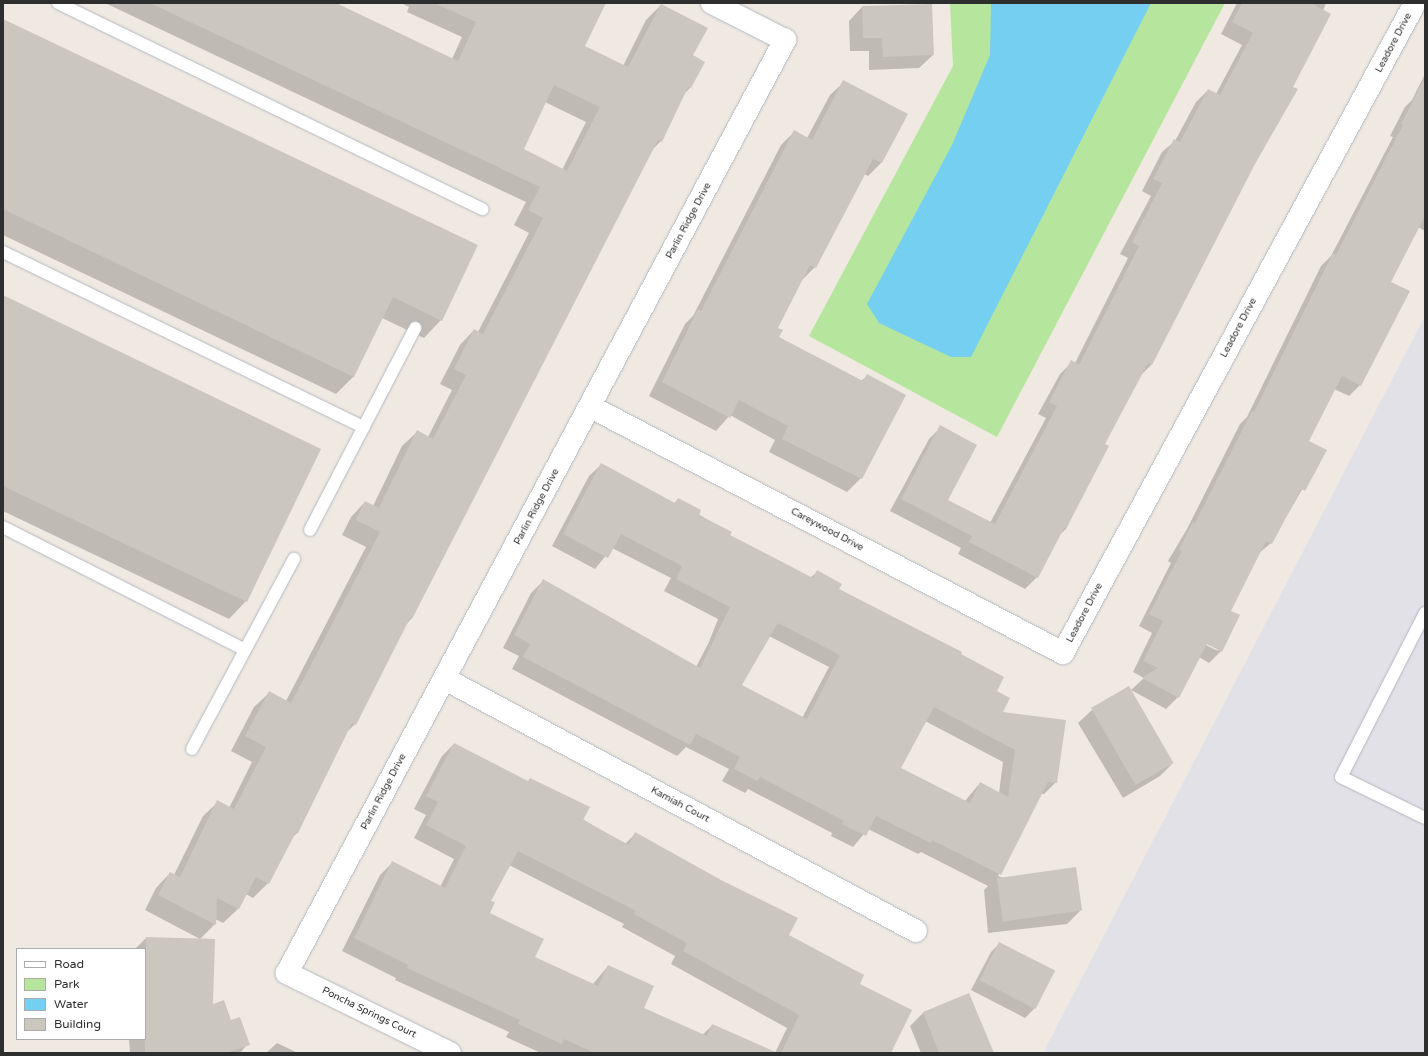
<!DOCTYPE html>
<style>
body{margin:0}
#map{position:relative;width:1428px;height:1056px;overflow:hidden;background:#efe9e1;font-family:"Varela Round",sans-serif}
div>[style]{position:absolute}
.industrial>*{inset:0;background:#e3e1e8}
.green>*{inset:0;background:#b6e59e}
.water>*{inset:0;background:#75cff0}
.shadow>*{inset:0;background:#0003}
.building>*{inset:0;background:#cbc7bf;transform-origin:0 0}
.roads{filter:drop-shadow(0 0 1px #b4b7c1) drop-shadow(0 0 1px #b4b7c1)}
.service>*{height:12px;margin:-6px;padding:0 6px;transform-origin:6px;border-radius:6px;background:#fff}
.minor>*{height:22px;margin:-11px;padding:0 11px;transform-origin:11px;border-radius:11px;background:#fff}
span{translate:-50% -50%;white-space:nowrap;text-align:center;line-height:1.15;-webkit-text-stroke:4px #fff;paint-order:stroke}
.street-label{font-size:10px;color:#2e2e2e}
.frame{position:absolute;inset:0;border:4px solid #2e2e2e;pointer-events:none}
.legend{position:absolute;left:16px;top:948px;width:130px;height:92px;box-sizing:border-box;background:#fff;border:1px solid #ababab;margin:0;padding:5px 7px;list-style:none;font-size:12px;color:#2e2e2e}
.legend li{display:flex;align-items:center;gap:8px;height:20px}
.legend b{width:20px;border:1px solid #ababab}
</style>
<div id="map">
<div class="industrial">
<i style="clip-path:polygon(1425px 316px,1425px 1053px,1043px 1053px)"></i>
</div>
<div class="green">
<i style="clip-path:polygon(950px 3px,1225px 3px,997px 437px,809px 336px,953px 66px)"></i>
</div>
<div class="water">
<i style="clip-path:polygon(991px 3px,1151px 3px,971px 357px,951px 357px,879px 323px,867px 304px,952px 145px,990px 55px)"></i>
</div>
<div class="shadow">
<i style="clip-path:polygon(evenodd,105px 3px,335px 3px,452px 59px,462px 37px,407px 12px,409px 7px,401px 3px,605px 3px,583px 46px,623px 66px,646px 20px,661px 5px,692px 56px,703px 62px,690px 88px,684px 94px,661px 141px,652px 150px,411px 619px,406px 625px,355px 724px,347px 732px,298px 832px,292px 838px,268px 883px,253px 898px,246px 894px,238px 909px,223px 923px,215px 919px,215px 924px,200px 939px,145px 910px,156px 888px,170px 873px,174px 875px,203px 816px,218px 802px,229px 808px,252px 762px,231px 751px,254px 707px,269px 693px,286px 701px,366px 547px,342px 535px,351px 517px,365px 502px,373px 506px,402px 446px,417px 432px,428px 437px,452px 390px,440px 384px,460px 345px,474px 330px,478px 332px,529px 233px,514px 225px,526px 202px,105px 3px,545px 102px,586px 122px,562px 170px,523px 149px,545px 102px)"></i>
<i style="clip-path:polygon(1237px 3px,1326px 3px,1292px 87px,1152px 364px,1141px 375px,1104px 444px,1066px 529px,1058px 536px,1037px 577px,1025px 589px,958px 554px,961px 548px,890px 511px,929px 439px,941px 427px,947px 500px,990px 523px,1046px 418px,1038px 414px,1060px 374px,1072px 362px,1075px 363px,1128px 258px,1120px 254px,1151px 196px,1142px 191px,1162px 152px,1175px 141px,1196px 102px,1208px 90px,1216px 94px,1242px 45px,1221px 34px)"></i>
<i style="clip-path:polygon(862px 7px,933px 55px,919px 68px,869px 70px,869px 51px,850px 51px,849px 21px)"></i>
<i style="clip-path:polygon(3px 20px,441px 320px,424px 338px,382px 318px,353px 377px,336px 394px,3px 235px)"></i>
<i style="clip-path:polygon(evenodd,1425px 74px,1425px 231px,1418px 227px,1390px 283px,1360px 385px,1349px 396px,1334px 389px,1308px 441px,1325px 450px,1271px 543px,1258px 554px,1230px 611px,1221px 651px,1209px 663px,1199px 657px,1178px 697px,1166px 709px,1131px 690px,1144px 678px,1133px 672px,1152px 633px,1139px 626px,1171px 563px,1168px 561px,1187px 529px,1240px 424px,1247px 417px,1321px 266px,1331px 256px,1393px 137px,1390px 136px,1405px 107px,1412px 100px,1425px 74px,1203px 641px,1218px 649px,1218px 651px,1202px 643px,1203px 641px)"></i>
<i style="clip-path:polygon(844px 82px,907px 115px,881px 163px,868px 176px,864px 174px,815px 267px,801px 281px,777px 328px,778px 338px,861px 381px,867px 376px,905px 395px,861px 478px,847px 492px,769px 452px,775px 440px,730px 415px,716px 431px,649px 396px,685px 324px,693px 316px,781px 145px,794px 132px,807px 138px,830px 95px)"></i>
<i style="clip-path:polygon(3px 296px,246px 601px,229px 619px,3px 511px)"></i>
<i style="clip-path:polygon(evenodd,601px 465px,674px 504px,678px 499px,729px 536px,810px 578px,817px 572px,838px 589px,960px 655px,995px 691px,1002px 712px,1056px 782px,1044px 794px,1041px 794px,998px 876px,1080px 911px,1067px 924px,988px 933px,984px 890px,988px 886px,921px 852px,918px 854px,868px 829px,853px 847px,831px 836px,832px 833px,748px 789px,745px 793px,722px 781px,729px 769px,686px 747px,677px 756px,512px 669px,519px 656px,503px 648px,531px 593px,543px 581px,696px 667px,709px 642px,718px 619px,664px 591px,671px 578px,612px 548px,595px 569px,552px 546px,589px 476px,601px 465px,769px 636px,829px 667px,802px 718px,740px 685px,769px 636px,601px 465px,925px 721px,1003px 762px,999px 793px,980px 783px,965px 801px,900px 768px,925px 721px)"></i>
<i style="clip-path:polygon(1092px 710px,1173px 763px,1160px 776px,1123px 798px,1078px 723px)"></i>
<i style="clip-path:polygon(evenodd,454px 744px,625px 844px,636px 833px,859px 984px,890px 1053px,541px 1053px,506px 1037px,509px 1032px,395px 980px,396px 978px,342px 951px,380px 875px,392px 863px,440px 887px,454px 859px,414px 838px,426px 815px,414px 809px,442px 756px,454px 744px,509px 865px,624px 924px,622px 927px,675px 956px,671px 964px,787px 1028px,775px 1053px,713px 1025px,702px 1035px,643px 1008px,608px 966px,593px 984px,534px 958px,488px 913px,490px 901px,509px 865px)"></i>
<i style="clip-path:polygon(146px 938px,230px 1021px,248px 1044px,240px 1053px,130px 1053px,129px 1039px,145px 1039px,145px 949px,135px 949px)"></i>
<i style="clip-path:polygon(1000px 943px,1053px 971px,1034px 1009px,1025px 1018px,971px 990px,991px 952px)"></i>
<i style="clip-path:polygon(969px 994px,992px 1053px,921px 1053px,910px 1026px,923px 1013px)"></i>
<i style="clip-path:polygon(277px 1043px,298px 1053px,266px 1053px)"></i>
</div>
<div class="building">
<i style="clip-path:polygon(evenodd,150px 3px,336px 3px,458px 61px,476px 22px,434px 3px,606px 3px,585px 46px,628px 67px,661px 4px,708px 28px,693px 55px,705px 62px,691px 88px,688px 87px,662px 142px,658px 140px,412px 619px,410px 618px,356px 725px,352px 723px,298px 833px,296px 832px,269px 884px,256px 877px,239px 909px,217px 898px,216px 925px,158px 895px,170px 872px,180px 877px,217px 800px,234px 809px,266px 747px,245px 736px,269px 691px,291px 703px,380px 532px,356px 520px,365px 501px,379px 508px,417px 430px,433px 439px,466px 375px,454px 369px,474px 329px,483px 334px,543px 218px,528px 210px,540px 187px,150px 3px,554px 85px,600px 107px,567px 171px,524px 149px,554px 85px)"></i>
<i style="clip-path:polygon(1242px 3px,1311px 3px,1331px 14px,1293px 87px,1298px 89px,1255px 164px,1152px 365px,1148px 363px,1105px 444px,1109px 446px,1066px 529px,1064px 528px,1038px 578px,969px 542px,972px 536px,901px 499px,940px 425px,977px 445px,948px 500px,995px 524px,1057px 406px,1049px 402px,1071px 360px,1079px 365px,1139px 246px,1132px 242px,1162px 183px,1153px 179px,1174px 139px,1180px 142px,1208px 89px,1220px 95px,1253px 33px,1232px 22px)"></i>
<i style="clip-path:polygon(932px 4px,934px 55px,883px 57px,882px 38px,863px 38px,862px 6px)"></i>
<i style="clip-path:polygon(3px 19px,478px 245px,442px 321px,393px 297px,354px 377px,3px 209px)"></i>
<i style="clip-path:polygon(1425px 77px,1425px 216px,1391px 282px,1410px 291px,1361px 386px,1342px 376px,1309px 441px,1327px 450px,1305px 491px,1301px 489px,1272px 544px,1266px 541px,1231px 611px,1240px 615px,1222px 652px,1207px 644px,1179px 698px,1142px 678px,1158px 668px,1143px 661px,1163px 621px,1149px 614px,1182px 551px,1179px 549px,1193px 522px,1195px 523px,1252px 411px,1254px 412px,1333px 253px,1336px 255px,1403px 125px,1401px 124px)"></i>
<i style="clip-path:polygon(843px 80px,908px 114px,882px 163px,873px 159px,816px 268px,810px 265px,778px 328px,783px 330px,779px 337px,863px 381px,867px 374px,906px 395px,862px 479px,782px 439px,788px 426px,739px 400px,730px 418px,662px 382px,698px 309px,701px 311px,794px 130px,812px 140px)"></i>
<i style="clip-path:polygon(3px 295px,321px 449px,247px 602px,3px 486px)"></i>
<i style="clip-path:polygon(evenodd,601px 463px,675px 503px,678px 498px,701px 510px,699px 515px,732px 532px,730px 535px,813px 578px,817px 570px,842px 584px,839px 589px,962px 652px,961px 654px,1004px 677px,997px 691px,1010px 698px,1003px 712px,1066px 720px,1057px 783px,1048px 782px,1001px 875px,932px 840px,931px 843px,876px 816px,866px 836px,842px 824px,844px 821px,760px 777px,757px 781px,734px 769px,740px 757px,696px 734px,690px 745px,523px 657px,530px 644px,514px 635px,543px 579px,700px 668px,730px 607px,676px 579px,682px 566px,621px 534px,608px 558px,563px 534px,601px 463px,778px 623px,840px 655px,807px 719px,742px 685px,778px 623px,601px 463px,934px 707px,1015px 750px,1008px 797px,980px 782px,970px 803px,901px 768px,934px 707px)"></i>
<i style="left:1129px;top:686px;width:89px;height:44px;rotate:60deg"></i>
<i style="clip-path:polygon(454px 743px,528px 781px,530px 778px,590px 807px,583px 820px,629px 845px,635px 832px,721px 880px,798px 918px,789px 935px,864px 975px,860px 984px,912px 1010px,891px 1053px,781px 1053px,799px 1015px,683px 951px,687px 943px,634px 914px,636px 911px,518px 851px,491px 901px,495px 902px,490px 913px,544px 939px,535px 957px,598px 986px,608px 965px,654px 986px,644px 1008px,707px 1036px,712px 1024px,778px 1053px,595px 1053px,564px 1039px,562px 1044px,518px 1024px,520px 1020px,407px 968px,408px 965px,354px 938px,392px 861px,445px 888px,466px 846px,426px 825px,438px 802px,426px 796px)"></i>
<i style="left:1076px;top:867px;width:44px;height:80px;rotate:82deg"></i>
<i style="clip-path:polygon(146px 937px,215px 939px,213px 1004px,224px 1000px,231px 1020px,240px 1017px,250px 1045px,226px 1053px,145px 1053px)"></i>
<i style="left:999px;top:942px;width:63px;height:43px;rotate:27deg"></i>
<i style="clip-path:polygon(969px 993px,994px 1053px,939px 1053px,923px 1012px)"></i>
</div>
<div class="roads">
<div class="service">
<i style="left:58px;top:3px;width:472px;rotate:25.9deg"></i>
<i style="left:3px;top:252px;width:401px;rotate:25.9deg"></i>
<i style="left:3px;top:527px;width:271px;rotate:26.9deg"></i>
<i style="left:310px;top:530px;width:228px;rotate:-62.5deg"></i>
<i style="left:1425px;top:613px;width:184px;rotate:117.1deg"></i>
<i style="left:1341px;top:777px;width:93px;rotate:26deg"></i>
<i style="left:192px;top:749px;width:216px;rotate:-61.8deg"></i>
</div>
<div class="minor">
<i style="left:591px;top:407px;width:532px;rotate:27.53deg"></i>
<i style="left:1063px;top:653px;width:739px;rotate:-61.56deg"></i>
<i style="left:445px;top:679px;width:534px;rotate:28.15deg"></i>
<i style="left:450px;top:1053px;width:182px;rotate:-153.9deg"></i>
<i style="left:287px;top:973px;width:1058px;rotate:-61.91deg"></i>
<i style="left:785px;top:40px;width:82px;rotate:-153.1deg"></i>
</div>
</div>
<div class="street-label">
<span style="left:1394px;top:43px;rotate:-62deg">Leadore Drive</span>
<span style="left:689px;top:221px;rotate:-62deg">Parlin Ridge Drive</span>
<span style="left:1239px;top:328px;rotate:-62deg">Leadore Drive</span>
<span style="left:537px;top:507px;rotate:-62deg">Parlin Ridge Drive</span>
<span style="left:827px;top:530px;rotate:28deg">Careywood Drive</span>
<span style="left:1085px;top:613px;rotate:-62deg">Leadore Drive</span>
<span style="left:384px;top:792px;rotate:-62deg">Parlin Ridge Drive</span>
<span style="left:680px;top:805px;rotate:28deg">Kamiah Court</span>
<span style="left:369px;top:1013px;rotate:26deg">Poncha Springs Court</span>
</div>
<div class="frame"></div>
<ul class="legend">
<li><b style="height:5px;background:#fff"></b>Road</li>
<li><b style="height:11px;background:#b6e59e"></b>Park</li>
<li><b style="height:11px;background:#75cff0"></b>Water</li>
<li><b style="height:11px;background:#cbc7bf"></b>Building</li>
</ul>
</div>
